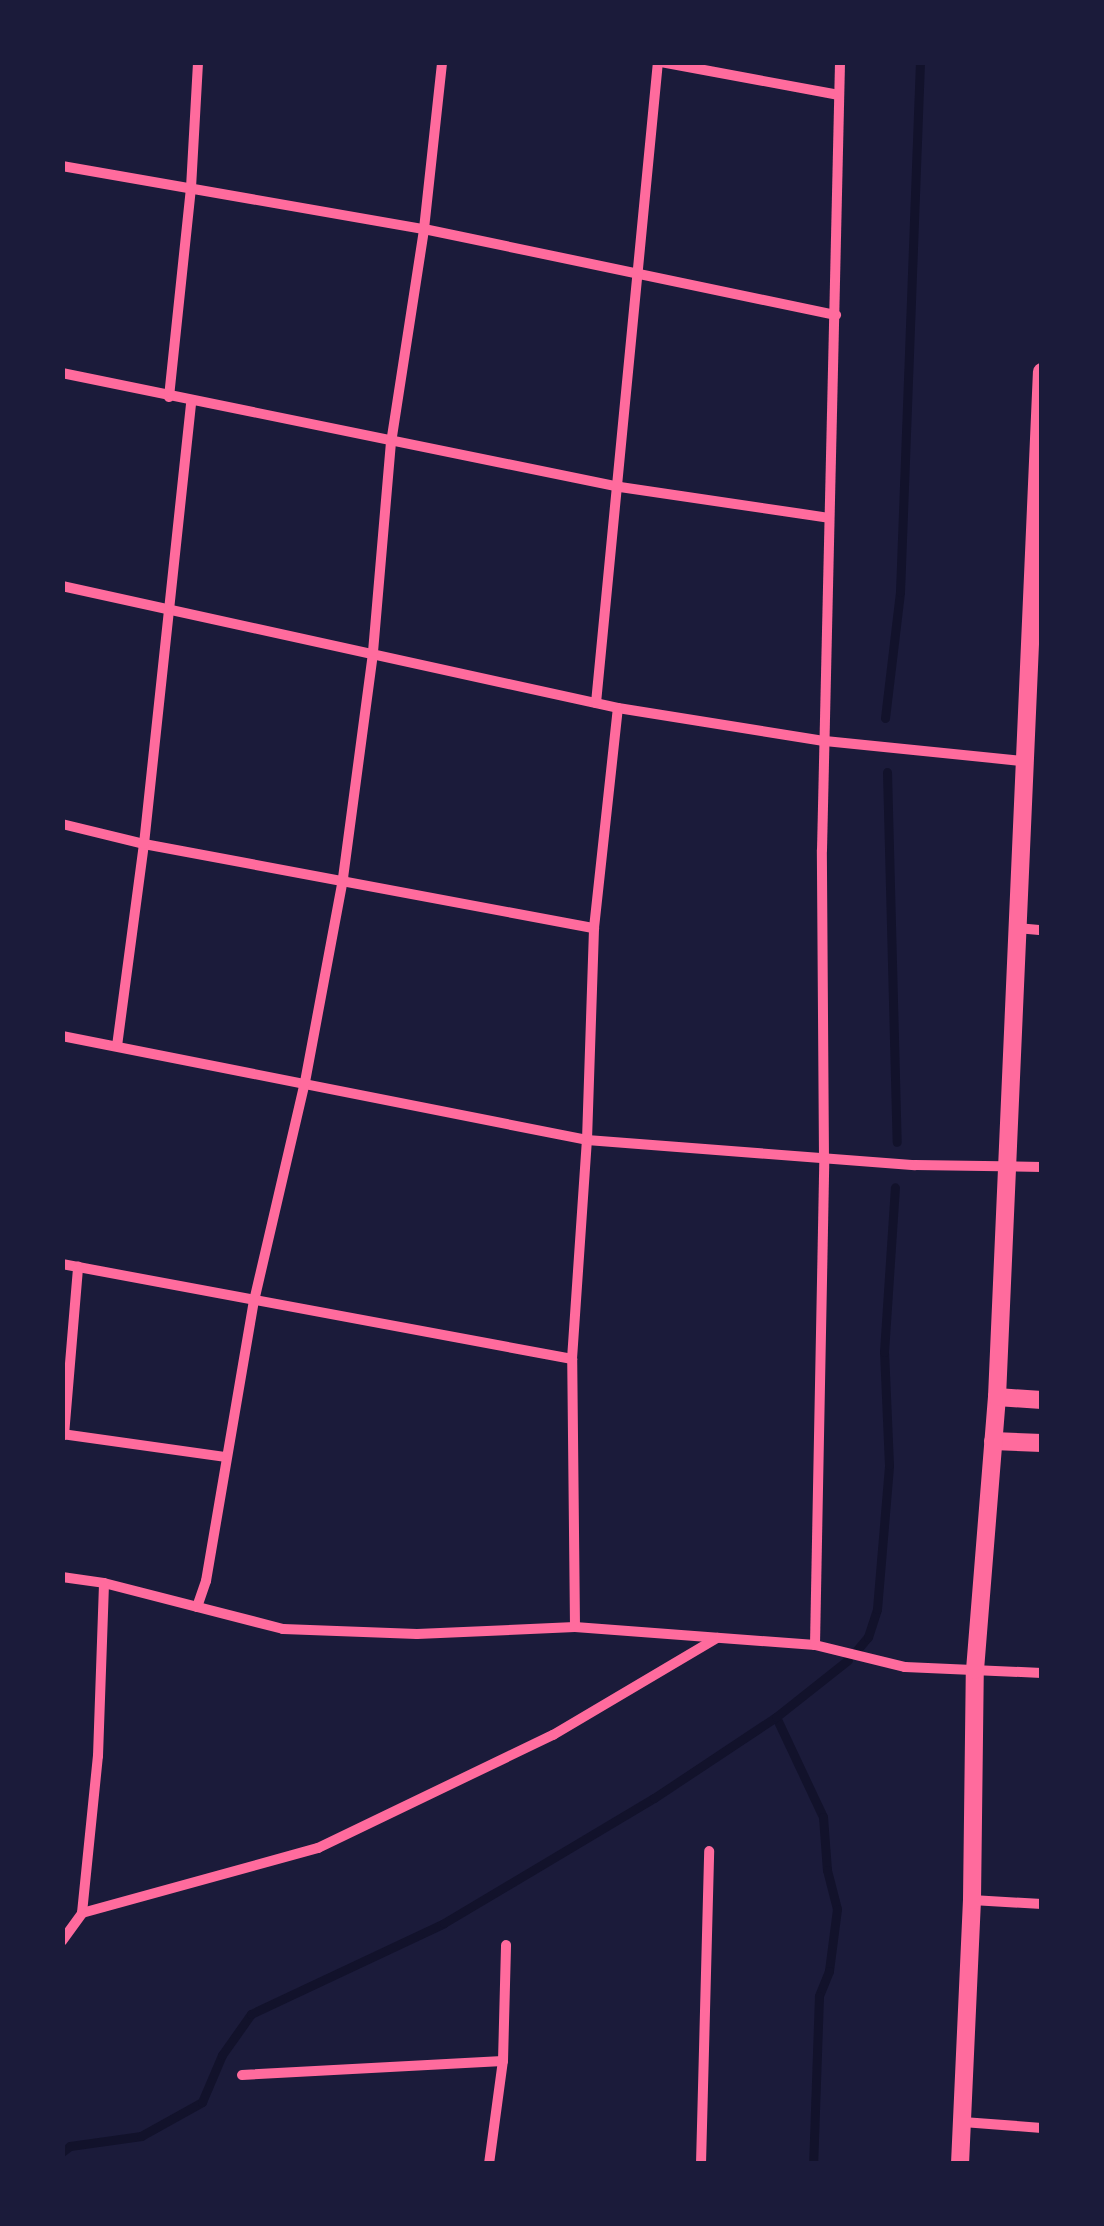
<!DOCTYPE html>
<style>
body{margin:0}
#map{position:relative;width:1104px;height:2226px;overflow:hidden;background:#1b1b3a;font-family:"Titillium Web",sans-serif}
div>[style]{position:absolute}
.stream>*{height:9px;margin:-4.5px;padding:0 4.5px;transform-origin:4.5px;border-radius:4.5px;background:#12122b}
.minor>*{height:10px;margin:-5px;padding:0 5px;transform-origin:5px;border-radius:5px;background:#ff6b9d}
.tertiary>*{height:18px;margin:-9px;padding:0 9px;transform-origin:9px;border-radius:9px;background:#ff6b9d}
span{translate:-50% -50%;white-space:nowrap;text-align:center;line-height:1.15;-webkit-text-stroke:8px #1b1b3a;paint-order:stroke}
.frame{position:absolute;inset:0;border:65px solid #1b1b3a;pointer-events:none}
</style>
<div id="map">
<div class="stream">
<i style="left:885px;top:718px;width:127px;rotate:-83.2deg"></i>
<i style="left:900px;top:592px;width:530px;rotate:-87.84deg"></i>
<i style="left:887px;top:772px;width:370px;rotate:88.5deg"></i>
<i style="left:857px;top:1650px;width:17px;rotate:-50deg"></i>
<i style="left:868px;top:1637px;width:29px;rotate:-72deg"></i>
<i style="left:877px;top:1609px;width:144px;rotate:-85.2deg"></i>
<i style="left:889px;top:1465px;width:113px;rotate:-92.5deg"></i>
<i style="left:884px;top:1352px;width:165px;rotate:-86.2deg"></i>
<i style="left:776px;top:1717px;width:110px;rotate:64.8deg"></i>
<i style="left:823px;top:1817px;width:53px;rotate:85.7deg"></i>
<i style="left:827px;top:1870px;width:40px;rotate:75.6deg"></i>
<i style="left:837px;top:1909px;width:63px;rotate:97.4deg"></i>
<i style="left:829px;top:1971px;width:27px;rotate:112deg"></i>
<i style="left:819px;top:1996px;width:168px;rotate:92deg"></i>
<i style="left:62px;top:2152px;width:10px;rotate:-37deg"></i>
<i style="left:70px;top:2146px;width:72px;rotate:-8deg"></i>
<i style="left:141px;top:2136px;width:70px;rotate:-29.1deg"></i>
<i style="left:202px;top:2102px;width:51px;rotate:-66.9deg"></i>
<i style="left:222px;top:2055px;width:50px;rotate:-54.7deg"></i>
<i style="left:251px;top:2014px;width:213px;rotate:-25.2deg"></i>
<i style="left:444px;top:1923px;width:244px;rotate:-30.8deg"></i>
<i style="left:654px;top:1798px;width:146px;rotate:-33.6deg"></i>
<i style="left:776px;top:1717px;width:92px;rotate:-38.4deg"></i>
</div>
<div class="minor">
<i style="left:661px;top:62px;width:181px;rotate:10.5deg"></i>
<i style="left:62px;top:166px;width:367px;rotate:9.9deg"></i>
<i style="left:424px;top:229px;width:421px;rotate:11.8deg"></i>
<i style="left:62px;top:373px;width:570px;rotate:11.55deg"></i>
<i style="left:620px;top:487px;width:211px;rotate:8.4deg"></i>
<i style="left:169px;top:397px;width:210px;rotate:-84deg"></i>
<i style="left:191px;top:188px;width:126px;rotate:-86.8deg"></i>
<i style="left:62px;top:586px;width:569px;rotate:12.38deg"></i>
<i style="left:618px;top:708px;width:210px;rotate:9.1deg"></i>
<i style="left:825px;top:741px;width:199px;rotate:5.8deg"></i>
<i style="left:596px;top:703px;width:644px;rotate:-84.48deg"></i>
<i style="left:62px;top:824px;width:84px;rotate:13.7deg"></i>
<i style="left:144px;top:844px;width:458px;rotate:10.6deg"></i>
<i style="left:1017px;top:928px;width:25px;rotate:5deg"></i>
<i style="left:62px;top:1036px;width:535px;rotate:11.2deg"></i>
<i style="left:587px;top:1140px;width:329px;rotate:4.4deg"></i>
<i style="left:915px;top:1165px;width:127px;rotate:0.9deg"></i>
<i style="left:117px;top:1046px;width:204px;rotate:-82.4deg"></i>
<i style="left:144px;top:844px;width:445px;rotate:-83.9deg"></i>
<i style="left:62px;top:1264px;width:519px;rotate:10.55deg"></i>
<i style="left:62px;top:1434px;width:166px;rotate:8deg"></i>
<i style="left:64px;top:1435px;width:169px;rotate:-85.2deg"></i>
<i style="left:62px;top:1577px;width:42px;rotate:8.1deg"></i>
<i style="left:104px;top:1583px;width:185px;rotate:14.4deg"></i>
<i style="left:283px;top:1629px;width:134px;rotate:2.1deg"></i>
<i style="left:417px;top:1634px;width:158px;rotate:-2.5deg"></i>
<i style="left:575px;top:1627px;width:241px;rotate:4.3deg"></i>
<i style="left:815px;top:1645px;width:93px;rotate:13.7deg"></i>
<i style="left:905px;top:1667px;width:137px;rotate:2.5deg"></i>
<i style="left:197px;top:1607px;width:28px;rotate:-71deg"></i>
<i style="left:206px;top:1581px;width:284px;rotate:-80.3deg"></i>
<i style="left:254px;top:1301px;width:225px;rotate:-76.9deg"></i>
<i style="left:305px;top:1082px;width:208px;rotate:-79.4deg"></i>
<i style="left:343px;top:878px;width:228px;rotate:-82.4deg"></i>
<i style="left:373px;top:652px;width:210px;rotate:-85.1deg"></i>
<i style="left:391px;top:443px;width:217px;rotate:-81.2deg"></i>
<i style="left:424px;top:229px;width:168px;rotate:-83.8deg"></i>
<i style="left:575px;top:1627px;width:268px;rotate:-90.6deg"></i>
<i style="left:572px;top:1359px;width:220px;rotate:-86.1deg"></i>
<i style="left:587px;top:1140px;width:212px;rotate:-88.1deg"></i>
<i style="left:594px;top:928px;width:221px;rotate:-83.8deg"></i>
<i style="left:815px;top:1645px;width:486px;rotate:-88.9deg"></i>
<i style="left:824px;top:1159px;width:309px;rotate:-90.4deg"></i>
<i style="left:822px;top:850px;width:788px;rotate:-88.69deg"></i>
<i style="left:972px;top:1900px;width:70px;rotate:3.3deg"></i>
<i style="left:82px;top:1913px;width:158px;rotate:-84.2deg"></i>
<i style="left:98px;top:1756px;width:173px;rotate:-88deg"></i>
<i style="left:62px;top:1941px;width:34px;rotate:-54deg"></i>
<i style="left:82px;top:1913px;width:245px;rotate:-15.4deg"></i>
<i style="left:318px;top:1848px;width:261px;rotate:-25.7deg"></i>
<i style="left:553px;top:1735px;width:191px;rotate:-30.6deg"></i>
<i style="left:242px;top:2075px;width:261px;rotate:-3.1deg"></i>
<i style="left:963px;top:2122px;width:79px;rotate:4.3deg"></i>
<i style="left:489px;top:2164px;width:104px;rotate:-82.3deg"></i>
<i style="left:503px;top:2061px;width:116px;rotate:-88.5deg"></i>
<i style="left:701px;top:2164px;width:313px;rotate:-88.5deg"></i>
</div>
<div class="tertiary">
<i style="left:997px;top:1397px;width:45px;rotate:3.8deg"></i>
<i style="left:993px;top:1441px;width:49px;rotate:2.3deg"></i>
<i style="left:960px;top:2164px;width:264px;rotate:-87.4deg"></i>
<i style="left:972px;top:1900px;width:230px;rotate:-89.3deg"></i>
<i style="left:975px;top:1670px;width:274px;rotate:-85.4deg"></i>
<i style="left:997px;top:1397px;width:1026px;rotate:-87.49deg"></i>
</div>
<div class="frame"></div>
</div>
